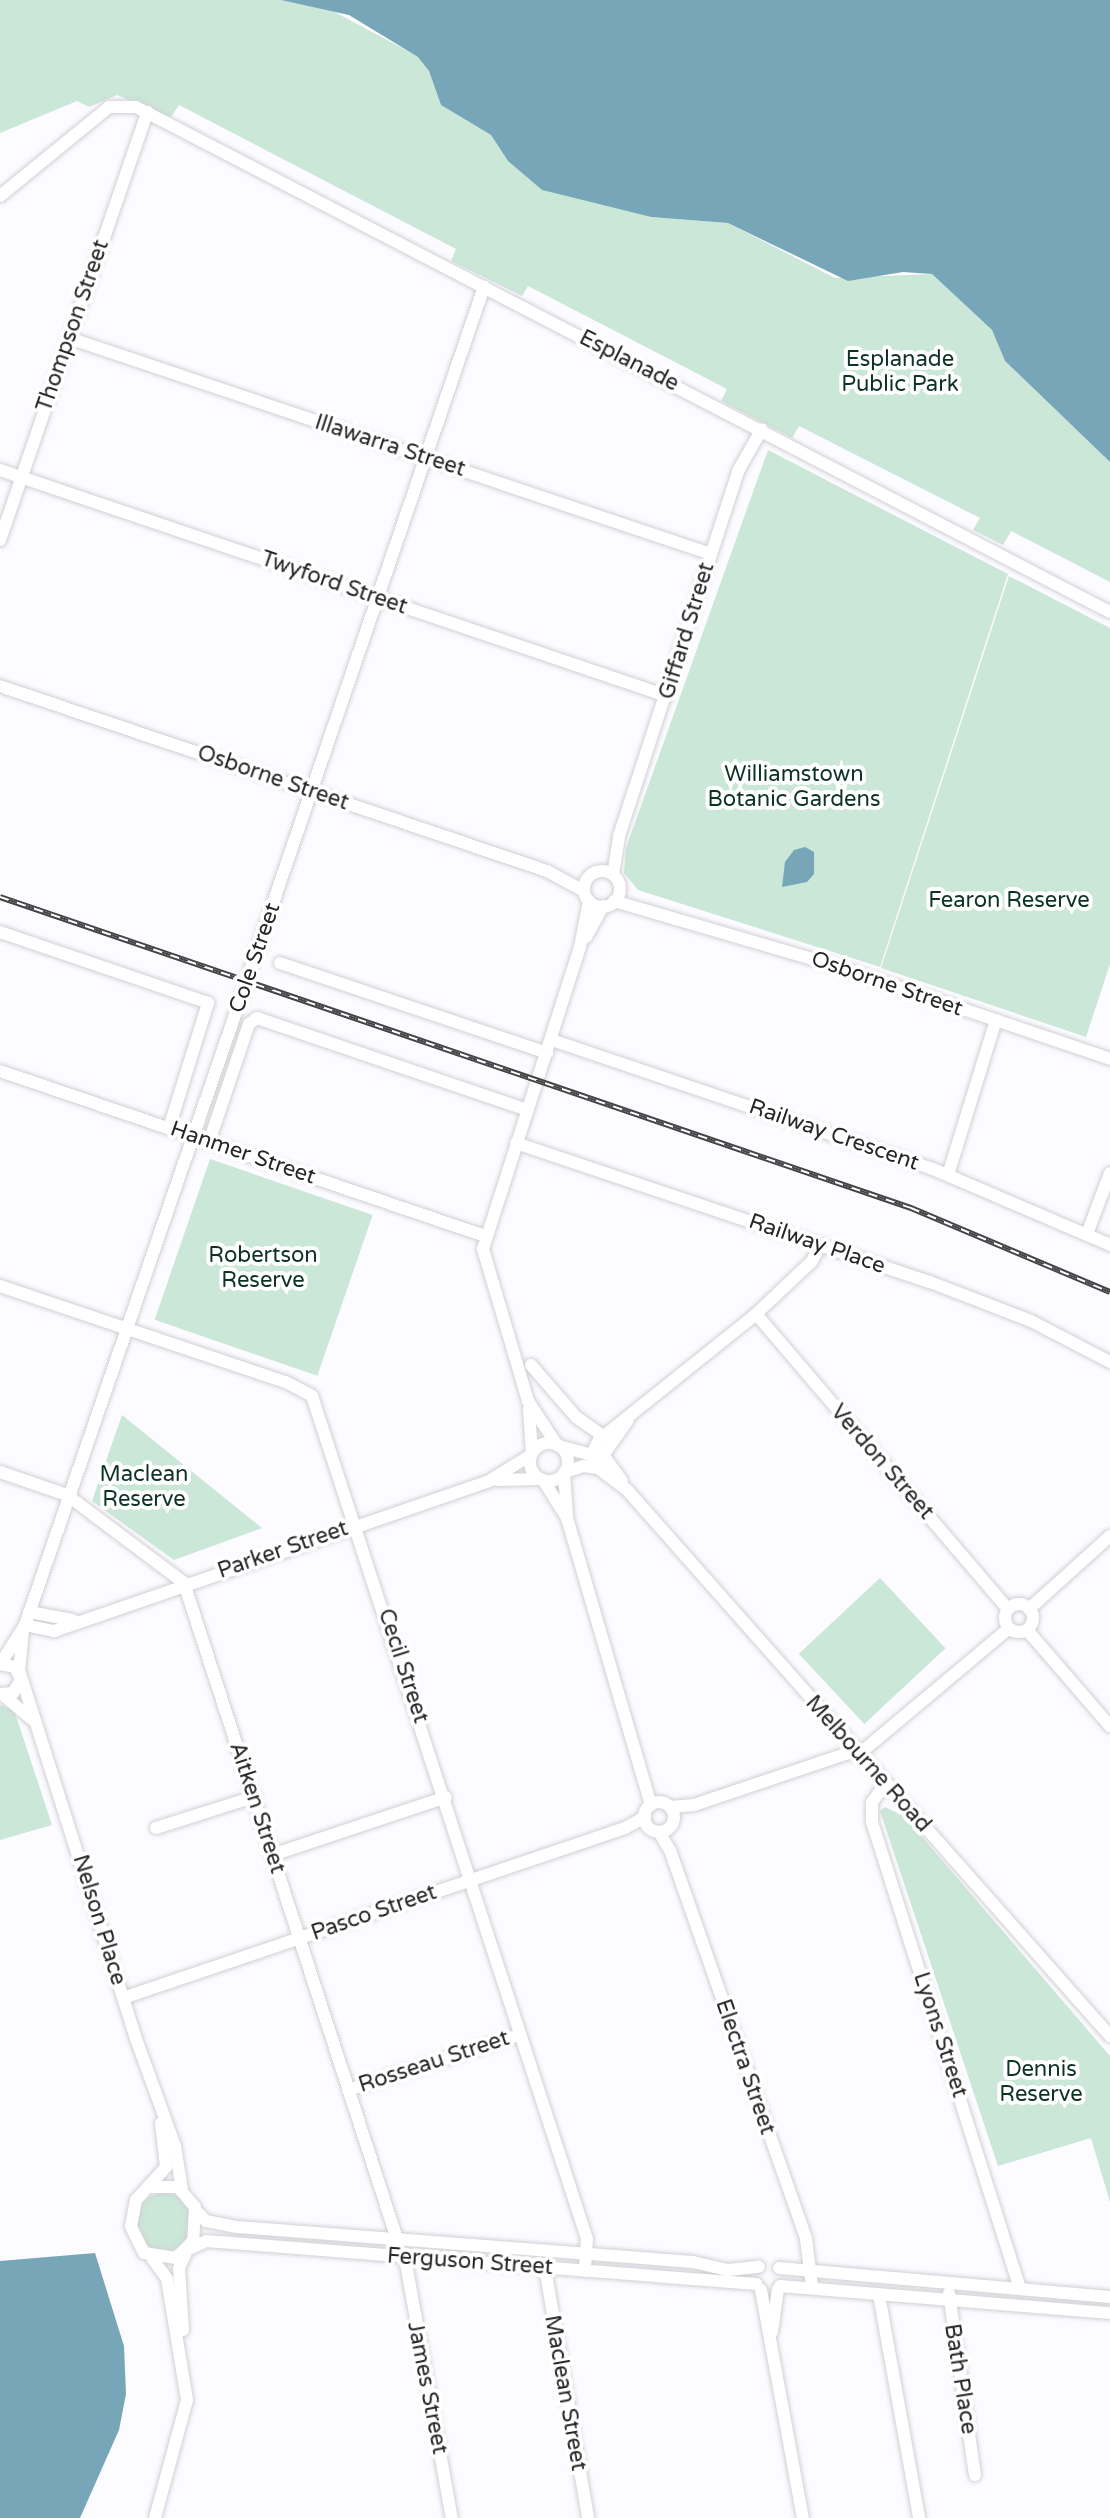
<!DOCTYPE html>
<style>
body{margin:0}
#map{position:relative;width:1110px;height:2518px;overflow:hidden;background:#fcfbff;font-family:"Varela Round",sans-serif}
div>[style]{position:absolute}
.green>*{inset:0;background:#cbe7d8;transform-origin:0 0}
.round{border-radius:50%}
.water>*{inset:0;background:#77a6b8}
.roads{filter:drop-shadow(0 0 2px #d1d0d5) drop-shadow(0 0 2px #d1d0d5)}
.minor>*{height:12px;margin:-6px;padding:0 6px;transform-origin:6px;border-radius:6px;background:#fff}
.minor>.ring{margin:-6px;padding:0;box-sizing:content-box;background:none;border:12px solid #fff;border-radius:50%}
.rail>*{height:6px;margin-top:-3px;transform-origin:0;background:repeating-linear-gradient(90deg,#fff 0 9px,#444445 0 18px);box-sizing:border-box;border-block:2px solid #444445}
.bridges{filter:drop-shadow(0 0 2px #d1d0d5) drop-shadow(0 0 2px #d1d0d5)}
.minor-bridge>*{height:12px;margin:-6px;padding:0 6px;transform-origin:6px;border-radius:6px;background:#fff}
span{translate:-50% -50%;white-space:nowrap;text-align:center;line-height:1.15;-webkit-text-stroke:8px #fff;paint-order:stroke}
.street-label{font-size:22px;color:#262627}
.park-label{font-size:22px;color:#0d3323}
</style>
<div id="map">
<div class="green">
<i style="clip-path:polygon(0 0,281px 0,329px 9px,419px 57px,429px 71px,441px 105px,491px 135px,508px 161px,542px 190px,651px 217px,728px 223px,835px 278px,932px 274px,992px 330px,1005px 361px,1110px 462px,1110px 582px,1011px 531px,1003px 545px,973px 530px,980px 518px,799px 426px,792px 438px,721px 401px,727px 389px,528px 286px,522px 296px,451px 261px,456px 249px,179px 105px,171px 117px,117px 95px,89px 107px,77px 101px,0 133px)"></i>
<i style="clip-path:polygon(768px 450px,1008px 574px,880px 967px,638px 890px,624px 873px,626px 848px)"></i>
<i style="clip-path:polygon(1009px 576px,1110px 628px,1110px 964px,1086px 1037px,881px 968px)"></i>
<i style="left:210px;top:1159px;width:172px;height:170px;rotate:19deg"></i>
<i style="clip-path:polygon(122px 1415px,262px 1528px,174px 1560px,92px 1501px)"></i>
<i style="left:880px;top:1578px;width:96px;height:111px;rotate:47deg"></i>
<i style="clip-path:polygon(0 1705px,14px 1710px,52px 1825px,0 1840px)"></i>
<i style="clip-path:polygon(885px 1807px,905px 1817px,1110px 2056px,1110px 2202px,1091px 2138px,998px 2166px,880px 1811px)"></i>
<i class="round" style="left:135px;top:2193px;width:58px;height:58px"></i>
</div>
<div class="water">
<i style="clip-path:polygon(281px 0,1110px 0,1110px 462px,1005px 361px,992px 330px,932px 274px,903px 272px,848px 281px,728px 223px,651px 217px,542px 190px,508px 161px,491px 135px,441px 105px,429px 71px,418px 57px,349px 15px)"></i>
<i style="clip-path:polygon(805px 847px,814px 852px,814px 874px,807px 882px,782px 887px,785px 862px,794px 850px)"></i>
<i style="clip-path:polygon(95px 2253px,124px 2346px,126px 2394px,119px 2430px,80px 2518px,0 2518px,0 2261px)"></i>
</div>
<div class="roads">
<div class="minor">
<i style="left:0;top:196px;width:141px;rotate:-39.2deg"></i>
<i style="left:109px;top:107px;width:27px"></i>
<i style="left:136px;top:107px;width:1097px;rotate:27.41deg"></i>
<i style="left:69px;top:338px;width:677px;rotate:18.6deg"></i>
<i style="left:0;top:470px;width:704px;rotate:18.72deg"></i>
<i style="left:0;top:540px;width:453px;rotate:-71deg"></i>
<i style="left:0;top:686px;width:577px;rotate:18.69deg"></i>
<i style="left:547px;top:871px;width:42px;rotate:28.4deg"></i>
<i class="ring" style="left:584px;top:871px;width:24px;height:24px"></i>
<i style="left:613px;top:875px;width:39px;rotate:-81deg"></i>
<i style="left:619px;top:836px;width:384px;rotate:-71.9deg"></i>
<i style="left:738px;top:471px;width:48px;rotate:-60.3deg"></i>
<i style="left:614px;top:901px;width:228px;rotate:16.3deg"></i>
<i style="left:833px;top:965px;width:293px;rotate:18.7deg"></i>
<i style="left:0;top:932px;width:220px;rotate:18.8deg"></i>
<i style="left:208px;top:1003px;width:131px;rotate:107.3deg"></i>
<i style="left:586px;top:937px;width:35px;rotate:-61deg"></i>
<i style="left:258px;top:947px;width:698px;rotate:-71.1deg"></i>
<i style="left:280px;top:963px;width:282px;rotate:18.6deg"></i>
<i style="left:552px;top:1040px;width:402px;rotate:18.7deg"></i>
<i style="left:933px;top:1169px;width:193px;rotate:23.2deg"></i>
<i style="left:0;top:1071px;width:512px;rotate:18.79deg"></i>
<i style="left:209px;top:1142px;width:125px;rotate:-71.3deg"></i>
<i style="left:249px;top:1024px;width:10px;rotate:-37deg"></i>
<i style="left:257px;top:1018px;width:286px;rotate:18.8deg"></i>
<i style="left:516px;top:1143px;width:437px;rotate:18.6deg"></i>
<i style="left:930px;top:1282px;width:108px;rotate:21.1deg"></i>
<i style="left:1031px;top:1321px;width:89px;rotate:27.4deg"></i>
<i style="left:948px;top:1175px;width:162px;rotate:-72.8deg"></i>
<i style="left:1087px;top:1234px;width:65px;rotate:-69.3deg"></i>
<i style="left:0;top:1286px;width:302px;rotate:18.6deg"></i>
<i style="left:286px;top:1382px;width:30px;rotate:28deg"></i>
<i style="left:312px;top:1396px;width:887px;rotate:71.93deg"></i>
<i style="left:587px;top:2239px;width:32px;rotate:94deg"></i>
<i style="left:756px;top:1314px;width:388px;rotate:49.5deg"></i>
<i style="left:531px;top:1365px;width:69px;rotate:49.1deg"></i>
<i style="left:576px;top:1417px;width:38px;rotate:35deg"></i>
<i style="left:529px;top:1409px;width:45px;rotate:86.2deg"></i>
<i style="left:628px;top:1420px;width:57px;rotate:125.1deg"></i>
<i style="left:595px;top:1467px;width:14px;rotate:-102deg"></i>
<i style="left:592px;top:1453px;width:15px;rotate:-62deg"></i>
<i style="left:599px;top:1440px;width:201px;rotate:-38.7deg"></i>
<i style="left:756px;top:1314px;width:77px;rotate:-43.4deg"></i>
<i style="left:812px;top:1261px;width:18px;rotate:-63deg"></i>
<i class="ring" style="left:530px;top:1443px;width:26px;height:26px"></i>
<i style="left:557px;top:1445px;width:53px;rotate:-123.4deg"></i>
<i style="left:528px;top:1401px;width:159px;rotate:-106.5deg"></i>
<i style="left:483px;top:1249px;width:317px;rotate:-72.2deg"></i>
<i style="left:580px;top:947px;width:47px;rotate:-78.9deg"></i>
<i style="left:559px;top:1446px;width:49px;rotate:15.5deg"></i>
<i style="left:606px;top:1459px;width:27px;rotate:54deg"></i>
<i style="left:0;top:1472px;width:71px;rotate:18.9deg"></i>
<i style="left:67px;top:1495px;width:146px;rotate:36.9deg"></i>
<i style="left:184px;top:1583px;width:690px;rotate:72.01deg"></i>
<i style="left:565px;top:1472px;width:19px;rotate:-18deg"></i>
<i style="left:583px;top:1466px;width:15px;rotate:8deg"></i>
<i style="left:598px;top:1468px;width:38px;rotate:37deg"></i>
<i style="left:628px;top:1491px;width:728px;rotate:48.51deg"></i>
<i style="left:564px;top:1473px;width:42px;rotate:85.9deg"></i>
<i style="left:497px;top:1480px;width:44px;rotate:-1.3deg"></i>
<i style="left:543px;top:1480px;width:45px;rotate:57.7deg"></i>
<i style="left:567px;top:1518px;width:299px;rotate:73.7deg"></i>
<i class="ring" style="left:1005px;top:1604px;width:16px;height:16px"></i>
<i style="left:1029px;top:1609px;width:109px;rotate:-42deg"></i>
<i style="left:29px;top:1612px;width:44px;rotate:10.5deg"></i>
<i style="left:25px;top:1625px;width:30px;rotate:12deg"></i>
<i style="left:54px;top:1631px;width:460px;rotate:-19deg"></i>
<i style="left:489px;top:1481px;width:49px;rotate:-31.8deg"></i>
<i style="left:1027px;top:1630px;width:127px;rotate:49.2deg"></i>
<i style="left:1px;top:1663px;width:45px;rotate:-57.7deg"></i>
<i style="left:25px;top:1625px;width:658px;rotate:-71.01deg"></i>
<i style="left:0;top:1664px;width:15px;rotate:11deg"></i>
<i style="left:15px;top:1667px;width:14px;rotate:65deg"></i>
<i style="left:21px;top:1680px;width:15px;rotate:122deg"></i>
<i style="left:13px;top:1693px;width:13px;rotate:176deg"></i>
<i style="left:19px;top:1671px;width:40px;rotate:-84.3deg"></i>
<i style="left:20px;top:1673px;width:381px;rotate:72.4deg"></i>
<i style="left:135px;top:2036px;width:117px;rotate:70deg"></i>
<i style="left:175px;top:2146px;width:45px;rotate:81deg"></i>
<i style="left:3px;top:1695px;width:40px;rotate:40deg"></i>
<i style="left:858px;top:1755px;width:196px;rotate:-40deg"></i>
<i style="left:886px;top:1783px;width:24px;rotate:126deg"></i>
<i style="left:872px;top:1802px;width:20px;rotate:90deg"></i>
<i style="left:872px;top:1822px;width:490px;rotate:72.4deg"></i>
<i class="ring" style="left:644px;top:1802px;width:18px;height:18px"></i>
<i style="left:670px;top:1807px;width:24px;rotate:-5deg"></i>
<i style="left:694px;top:1805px;width:169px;rotate:-18.6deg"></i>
<i style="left:156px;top:1828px;width:103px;rotate:-17.6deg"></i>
<i style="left:659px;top:1832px;width:21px;rotate:59deg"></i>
<i style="left:670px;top:1850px;width:412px;rotate:70.7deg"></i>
<i style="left:806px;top:2239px;width:47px;rotate:82.7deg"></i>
<i style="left:272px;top:1855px;width:183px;rotate:-18.4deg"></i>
<i style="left:123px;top:1998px;width:530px;rotate:-18.71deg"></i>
<i style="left:625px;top:1828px;width:23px;rotate:-29deg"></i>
<i style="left:348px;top:2090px;width:180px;rotate:-17.8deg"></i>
<i style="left:150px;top:2187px;width:28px"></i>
<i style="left:178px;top:2187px;width:26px;rotate:50deg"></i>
<i style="left:195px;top:2207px;width:34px;rotate:93deg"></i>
<i style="left:193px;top:2241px;width:24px;rotate:135deg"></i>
<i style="left:176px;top:2258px;width:32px;rotate:-171deg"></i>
<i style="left:144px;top:2253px;width:30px;rotate:-116deg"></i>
<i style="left:131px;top:2226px;width:26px;rotate:-79deg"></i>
<i style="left:136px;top:2200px;width:45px;rotate:-47.7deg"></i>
<i style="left:166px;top:2167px;width:44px;rotate:-96.5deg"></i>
<i style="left:196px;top:2211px;width:14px;rotate:45deg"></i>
<i style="left:206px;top:2221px;width:33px;rotate:11deg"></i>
<i style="left:238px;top:2227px;width:456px;rotate:4.4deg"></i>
<i style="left:693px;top:2262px;width:36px;rotate:13deg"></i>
<i style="left:728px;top:2270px;width:31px;rotate:-6deg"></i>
<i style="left:187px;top:2250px;width:21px;rotate:-25deg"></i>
<i style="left:206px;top:2241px;width:552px;rotate:4.47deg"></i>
<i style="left:152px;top:2258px;width:26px;rotate:54deg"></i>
<i style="left:167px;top:2279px;width:123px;rotate:80.6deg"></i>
<i style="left:187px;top:2400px;width:122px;rotate:105.2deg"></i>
<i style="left:405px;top:2258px;width:264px;rotate:79.8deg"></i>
<i style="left:545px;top:2268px;width:254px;rotate:80.2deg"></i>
<i style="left:779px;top:2268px;width:332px;rotate:5deg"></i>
<i style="left:780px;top:2286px;width:331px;rotate:4.7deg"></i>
<i style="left:761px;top:2290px;width:232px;rotate:79.6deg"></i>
<i style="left:949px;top:2293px;width:184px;rotate:81.9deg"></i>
<i style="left:879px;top:2295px;width:227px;rotate:79.8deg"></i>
<i style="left:183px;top:2330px;width:62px;rotate:-93.7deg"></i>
<i style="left:179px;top:2268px;width:17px;rotate:-66deg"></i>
<i style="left:772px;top:2332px;width:43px;rotate:-82.1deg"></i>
</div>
</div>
<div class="rail">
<i style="left:0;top:897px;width:963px;rotate:18.85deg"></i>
<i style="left:911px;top:1208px;width:216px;rotate:22.9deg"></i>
</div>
<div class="bridges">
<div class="minor-bridge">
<i style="left:239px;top:1003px;width:59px;rotate:-71.3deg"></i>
</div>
</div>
<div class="street-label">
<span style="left:73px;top:326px;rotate:-71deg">Thompson Street</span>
<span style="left:629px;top:361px;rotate:27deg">Esplanade</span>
<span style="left:390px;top:446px;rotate:18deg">Illawarra Street</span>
<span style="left:334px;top:583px;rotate:19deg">Twyford Street</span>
<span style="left:687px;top:631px;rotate:-73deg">Giffard Street</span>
<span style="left:273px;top:778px;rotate:19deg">Osborne Street</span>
<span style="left:255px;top:958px;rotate:-71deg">Cole Street</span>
<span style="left:887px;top:984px;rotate:19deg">Osborne Street</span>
<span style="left:834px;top:1135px;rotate:19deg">Railway Crescent</span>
<span style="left:243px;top:1153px;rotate:19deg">Hanmer Street</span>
<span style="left:817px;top:1244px;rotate:19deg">Railway Place</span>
<span style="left:882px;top:1462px;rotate:49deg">Verdon Street</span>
<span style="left:283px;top:1550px;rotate:-19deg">Parker Street</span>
<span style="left:403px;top:1666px;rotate:72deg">Cecil Street</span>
<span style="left:868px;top:1764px;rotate:48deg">Melbourne Road</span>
<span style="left:257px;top:1808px;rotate:72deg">Aitken Street</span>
<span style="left:374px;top:1913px;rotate:-19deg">Pasco Street</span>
<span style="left:99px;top:1920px;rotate:73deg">Nelson Place</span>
<span style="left:940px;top:2035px;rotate:72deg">Lyons Street</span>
<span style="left:434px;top:2062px;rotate:-18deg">Rosseau Street</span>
<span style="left:745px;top:2067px;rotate:71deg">Electra Street</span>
<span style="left:470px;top:2262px;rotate:4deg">Ferguson Street</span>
<span style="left:960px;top:2379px;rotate:81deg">Bath Place</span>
<span style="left:427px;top:2388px;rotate:79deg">James Street</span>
<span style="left:565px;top:2393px;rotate:80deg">Maclean Street</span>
</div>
<div class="park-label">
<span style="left:900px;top:372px">Esplanade<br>Public Park</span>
<span style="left:794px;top:787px">Williamstown<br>Botanic Gardens</span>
<span style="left:1009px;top:901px">Fearon Reserve</span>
<span style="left:263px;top:1268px">Robertson<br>Reserve</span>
<span style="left:144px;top:1487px">Maclean<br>Reserve</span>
<span style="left:1041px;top:2082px">Dennis<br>Reserve</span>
</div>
</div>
